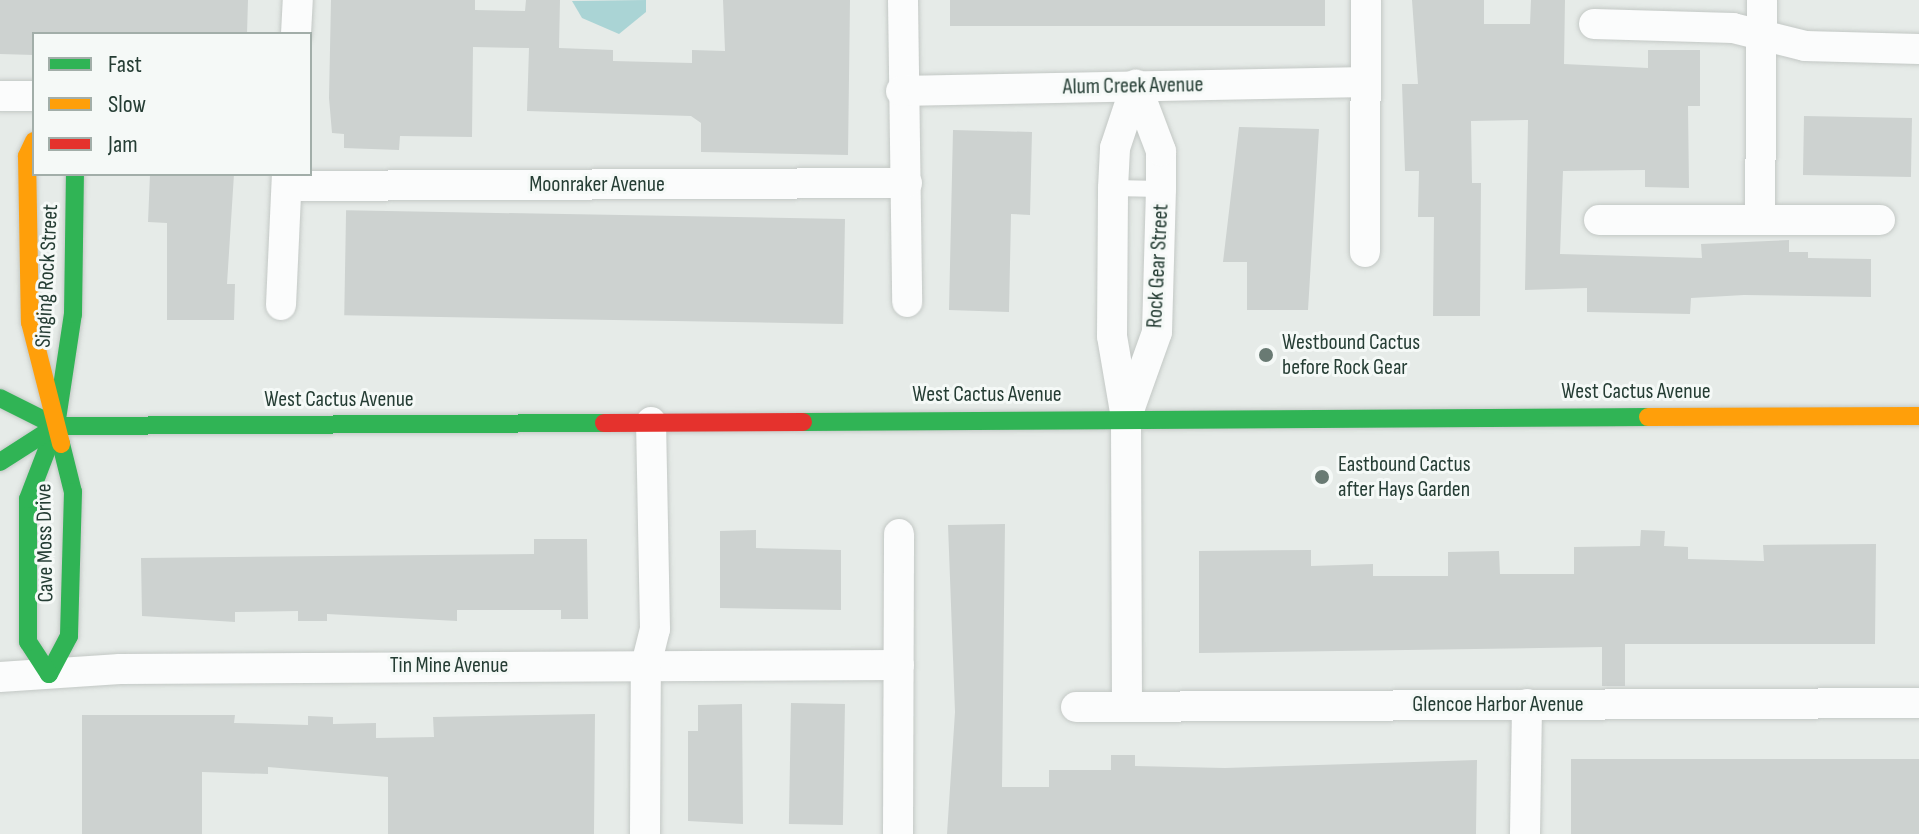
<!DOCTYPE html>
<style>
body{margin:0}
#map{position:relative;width:1919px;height:834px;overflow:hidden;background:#e6ebe8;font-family:"Sofia Sans Condensed",sans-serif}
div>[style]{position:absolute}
.water>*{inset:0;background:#aad4d5}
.building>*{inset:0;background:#cdd2d0;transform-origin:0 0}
.roads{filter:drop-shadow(0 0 2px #c3c8c5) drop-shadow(0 0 2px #c3c8c5)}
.lane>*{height:16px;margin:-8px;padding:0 8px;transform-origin:8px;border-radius:8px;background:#fbfcfc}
.street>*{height:30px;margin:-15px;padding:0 15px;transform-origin:15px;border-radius:15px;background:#fbfcfc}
.fast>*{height:18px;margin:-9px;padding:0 9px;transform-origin:9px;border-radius:9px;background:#30b455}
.slow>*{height:18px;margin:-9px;padding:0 9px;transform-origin:9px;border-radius:9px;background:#ff9f0a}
.jam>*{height:18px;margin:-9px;padding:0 9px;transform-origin:9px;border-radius:9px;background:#e5322d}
.dots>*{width:22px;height:22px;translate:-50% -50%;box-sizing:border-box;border:4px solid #f5f9f7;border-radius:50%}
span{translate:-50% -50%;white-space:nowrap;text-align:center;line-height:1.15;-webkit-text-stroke:6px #f5f9f7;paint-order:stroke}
.street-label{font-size:22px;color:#253d34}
.poi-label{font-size:22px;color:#253d34}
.left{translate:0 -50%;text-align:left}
.legend{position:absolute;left:32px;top:32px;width:280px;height:144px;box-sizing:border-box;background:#f5f9f7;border:2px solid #a2aea9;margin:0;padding:10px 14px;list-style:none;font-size:24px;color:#253d34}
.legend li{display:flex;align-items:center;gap:16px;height:40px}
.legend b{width:40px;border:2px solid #a2aea9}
</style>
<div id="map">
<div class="water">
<i style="clip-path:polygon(646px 0,646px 12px,619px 34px,582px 18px,572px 1px)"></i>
</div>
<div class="building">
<i style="clip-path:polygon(0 0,248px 0,247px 34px,34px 34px,34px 55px,0 54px)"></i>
<i style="clip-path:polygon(331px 0,475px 0,475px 10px,525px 11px,526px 0,560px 0,559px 48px,613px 50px,613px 61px,692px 63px,692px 50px,725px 51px,723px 0,850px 0,848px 155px,701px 152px,701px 123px,691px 116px,527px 111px,529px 48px,473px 47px,472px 137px,400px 136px,399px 150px,344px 148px,344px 134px,332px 133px,329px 98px)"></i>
<i style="left:950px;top:0;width:375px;height:26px"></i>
<i style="clip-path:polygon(1412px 0,1484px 0,1484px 24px,1530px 24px,1531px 0,1565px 0,1564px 64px,1648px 68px,1648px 50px,1700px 50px,1700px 106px,1688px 106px,1689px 188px,1645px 187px,1645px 170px,1563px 171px,1560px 254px,1702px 258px,1701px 244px,1789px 240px,1789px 252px,1808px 252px,1808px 258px,1871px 259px,1871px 297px,1744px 295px,1691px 298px,1690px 314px,1587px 312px,1587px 288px,1525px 290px,1528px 120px,1471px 121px,1472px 183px,1481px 183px,1480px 316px,1433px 316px,1434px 217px,1418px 217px,1419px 171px,1405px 171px,1402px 84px,1418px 84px)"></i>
<i style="left:1804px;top:116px;width:108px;height:59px;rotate:1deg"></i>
<i style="clip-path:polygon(1239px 127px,1319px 129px,1308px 310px,1247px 310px,1247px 262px,1223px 262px)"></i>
<i style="clip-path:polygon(953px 130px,1032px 132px,1030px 215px,1011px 214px,1009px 312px,949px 310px)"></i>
<i style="clip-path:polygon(150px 174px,234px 174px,227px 284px,235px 284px,234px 320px,167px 320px,167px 223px,148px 222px)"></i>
<i style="left:845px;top:219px;width:105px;height:499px;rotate:91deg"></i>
<i style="clip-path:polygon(1005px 524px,1002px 787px,1049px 787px,1049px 770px,1111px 770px,1111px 755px,1135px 755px,1135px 766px,1225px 768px,1477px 760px,1476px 834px,947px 834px,955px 712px,948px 525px)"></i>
<i style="clip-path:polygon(756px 530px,756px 548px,841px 550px,841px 610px,720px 608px,720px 531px)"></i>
<i style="clip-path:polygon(1641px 530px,1665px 531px,1664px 546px,1688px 547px,1688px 559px,1764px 561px,1763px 545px,1876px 544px,1875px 644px,1625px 644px,1625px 686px,1602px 686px,1602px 647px,1199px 653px,1199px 551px,1311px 550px,1311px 566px,1373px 564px,1373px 576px,1448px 576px,1448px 552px,1499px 551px,1500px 574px,1574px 574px,1574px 547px,1640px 546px)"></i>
<i style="clip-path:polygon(534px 539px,587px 539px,588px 619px,561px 619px,561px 610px,457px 610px,457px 621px,327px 614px,327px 621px,298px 621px,298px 611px,235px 612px,235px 622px,142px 616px,141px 558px,534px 554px)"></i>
<i style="left:791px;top:703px;width:54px;height:121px;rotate:1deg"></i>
<i style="clip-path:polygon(742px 704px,743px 824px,688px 821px,688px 731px,698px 731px,698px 705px)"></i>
<i style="clip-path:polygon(595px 714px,594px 834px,388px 834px,388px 777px,268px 767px,268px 774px,202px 772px,202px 834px,82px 834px,82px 715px,235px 715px,234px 723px,308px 725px,308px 716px,333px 717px,333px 724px,376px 723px,376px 738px,434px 737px,433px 717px)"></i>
<i style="left:1919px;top:759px;width:75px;height:348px;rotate:90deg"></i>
</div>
<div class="roads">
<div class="lane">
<i style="left:1113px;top:188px;width:48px;rotate:1.2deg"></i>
</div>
<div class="street">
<i style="left:903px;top:0;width:302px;rotate:89.2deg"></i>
<i style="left:1594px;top:24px;width:139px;rotate:1.6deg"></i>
<i style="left:1733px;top:28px;width:74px;rotate:14deg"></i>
<i style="left:1805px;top:46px;width:114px;rotate:1.5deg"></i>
<i style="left:296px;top:34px;width:34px;rotate:-87deg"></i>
<i style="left:901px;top:91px;width:464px;rotate:-1.1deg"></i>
<i style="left:0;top:96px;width:34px"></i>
<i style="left:288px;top:186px;width:619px;rotate:-0.28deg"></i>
<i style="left:1760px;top:219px;width:219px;rotate:-89.5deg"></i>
<i style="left:1599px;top:220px;width:281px"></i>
<i style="left:1365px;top:252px;width:252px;rotate:-89.8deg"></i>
<i style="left:281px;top:305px;width:131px;rotate:-87.4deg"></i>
<i style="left:1127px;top:416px;width:89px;rotate:-70.3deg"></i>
<i style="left:1157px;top:332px;width:143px;rotate:-88.4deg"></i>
<i style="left:1161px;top:189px;width:38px;rotate:-90deg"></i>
<i style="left:1161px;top:151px;width:71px;rotate:-110.7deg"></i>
<i style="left:0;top:677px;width:120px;rotate:-3.8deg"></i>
<i style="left:120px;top:669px;width:779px;rotate:-0.29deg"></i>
<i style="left:1076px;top:707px;width:843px;rotate:-0.27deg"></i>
<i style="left:1127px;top:707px;width:289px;rotate:-90.2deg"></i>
<i style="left:1126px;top:418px;width:83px;rotate:-99.7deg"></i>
<i style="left:1112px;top:336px;width:148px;rotate:-89.6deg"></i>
<i style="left:1113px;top:188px;width:40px;rotate:-87.1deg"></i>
<i style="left:1115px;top:148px;width:66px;rotate:-71.6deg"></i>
<i style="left:645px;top:834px;width:169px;rotate:-89.7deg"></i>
<i style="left:646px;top:665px;width:37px;rotate:-76deg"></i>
<i style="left:655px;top:629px;width:207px;rotate:-91.1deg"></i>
<i style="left:898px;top:834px;width:300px;rotate:-89.8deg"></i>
<i style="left:1525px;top:834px;width:130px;rotate:-89.1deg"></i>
</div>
<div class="fast">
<i style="left:0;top:398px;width:63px;rotate:26.6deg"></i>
<i style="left:56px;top:426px;width:548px;rotate:-0.31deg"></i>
<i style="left:803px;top:422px;width:845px;rotate:-0.34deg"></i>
<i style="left:61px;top:444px;width:49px;rotate:76deg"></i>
<i style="left:73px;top:492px;width:144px;rotate:91.6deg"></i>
<i style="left:69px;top:636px;width:43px;rotate:117.8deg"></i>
<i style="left:49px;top:674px;width:38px;rotate:-123deg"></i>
<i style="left:28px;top:642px;width:143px;rotate:-90deg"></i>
<i style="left:28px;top:499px;width:78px;rotate:-69deg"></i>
<i style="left:56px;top:426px;width:113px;rotate:-81.4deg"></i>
<i style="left:73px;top:314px;width:140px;rotate:-89.2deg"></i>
<i style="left:0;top:462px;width:67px;rotate:-32.7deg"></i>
</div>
<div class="slow">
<i style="left:34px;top:141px;width:17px;rotate:115deg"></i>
<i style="left:27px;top:156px;width:166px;rotate:89deg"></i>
<i style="left:30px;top:322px;width:126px;rotate:75.7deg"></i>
<i style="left:1648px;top:417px;width:271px;rotate:-0.2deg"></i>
</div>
<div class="jam">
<i style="left:604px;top:423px;width:199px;rotate:-0.3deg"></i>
</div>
</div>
<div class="dots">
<i style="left:1266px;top:355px;background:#697a73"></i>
<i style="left:1322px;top:477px;background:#697a73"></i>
</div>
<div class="street-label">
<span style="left:1133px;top:86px;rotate:-1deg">Alum Creek Avenue</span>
<span style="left:597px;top:185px">Moonraker Avenue</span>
<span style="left:1158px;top:266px;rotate:-87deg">Rock Gear Street</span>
<span style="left:47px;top:276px;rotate:-87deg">Singing Rock Street</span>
<span style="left:1636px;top:392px">West Cactus Avenue</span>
<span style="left:987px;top:395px">West Cactus Avenue</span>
<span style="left:339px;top:400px">West Cactus Avenue</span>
<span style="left:45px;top:543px;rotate:-91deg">Cave Moss Drive</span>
<span style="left:449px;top:666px">Tin Mine Avenue</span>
<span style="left:1498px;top:705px">Glencoe Harbor Avenue</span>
</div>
<div class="poi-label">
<span class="left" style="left:1282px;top:355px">Westbound Cactus<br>before Rock Gear</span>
<span class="left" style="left:1338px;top:477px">Eastbound Cactus<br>after Hays Garden</span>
</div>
<ul class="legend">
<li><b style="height:10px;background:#30b455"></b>Fast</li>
<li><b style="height:10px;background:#ff9f0a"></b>Slow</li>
<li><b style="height:10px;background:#e5322d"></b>Jam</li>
</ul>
</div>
